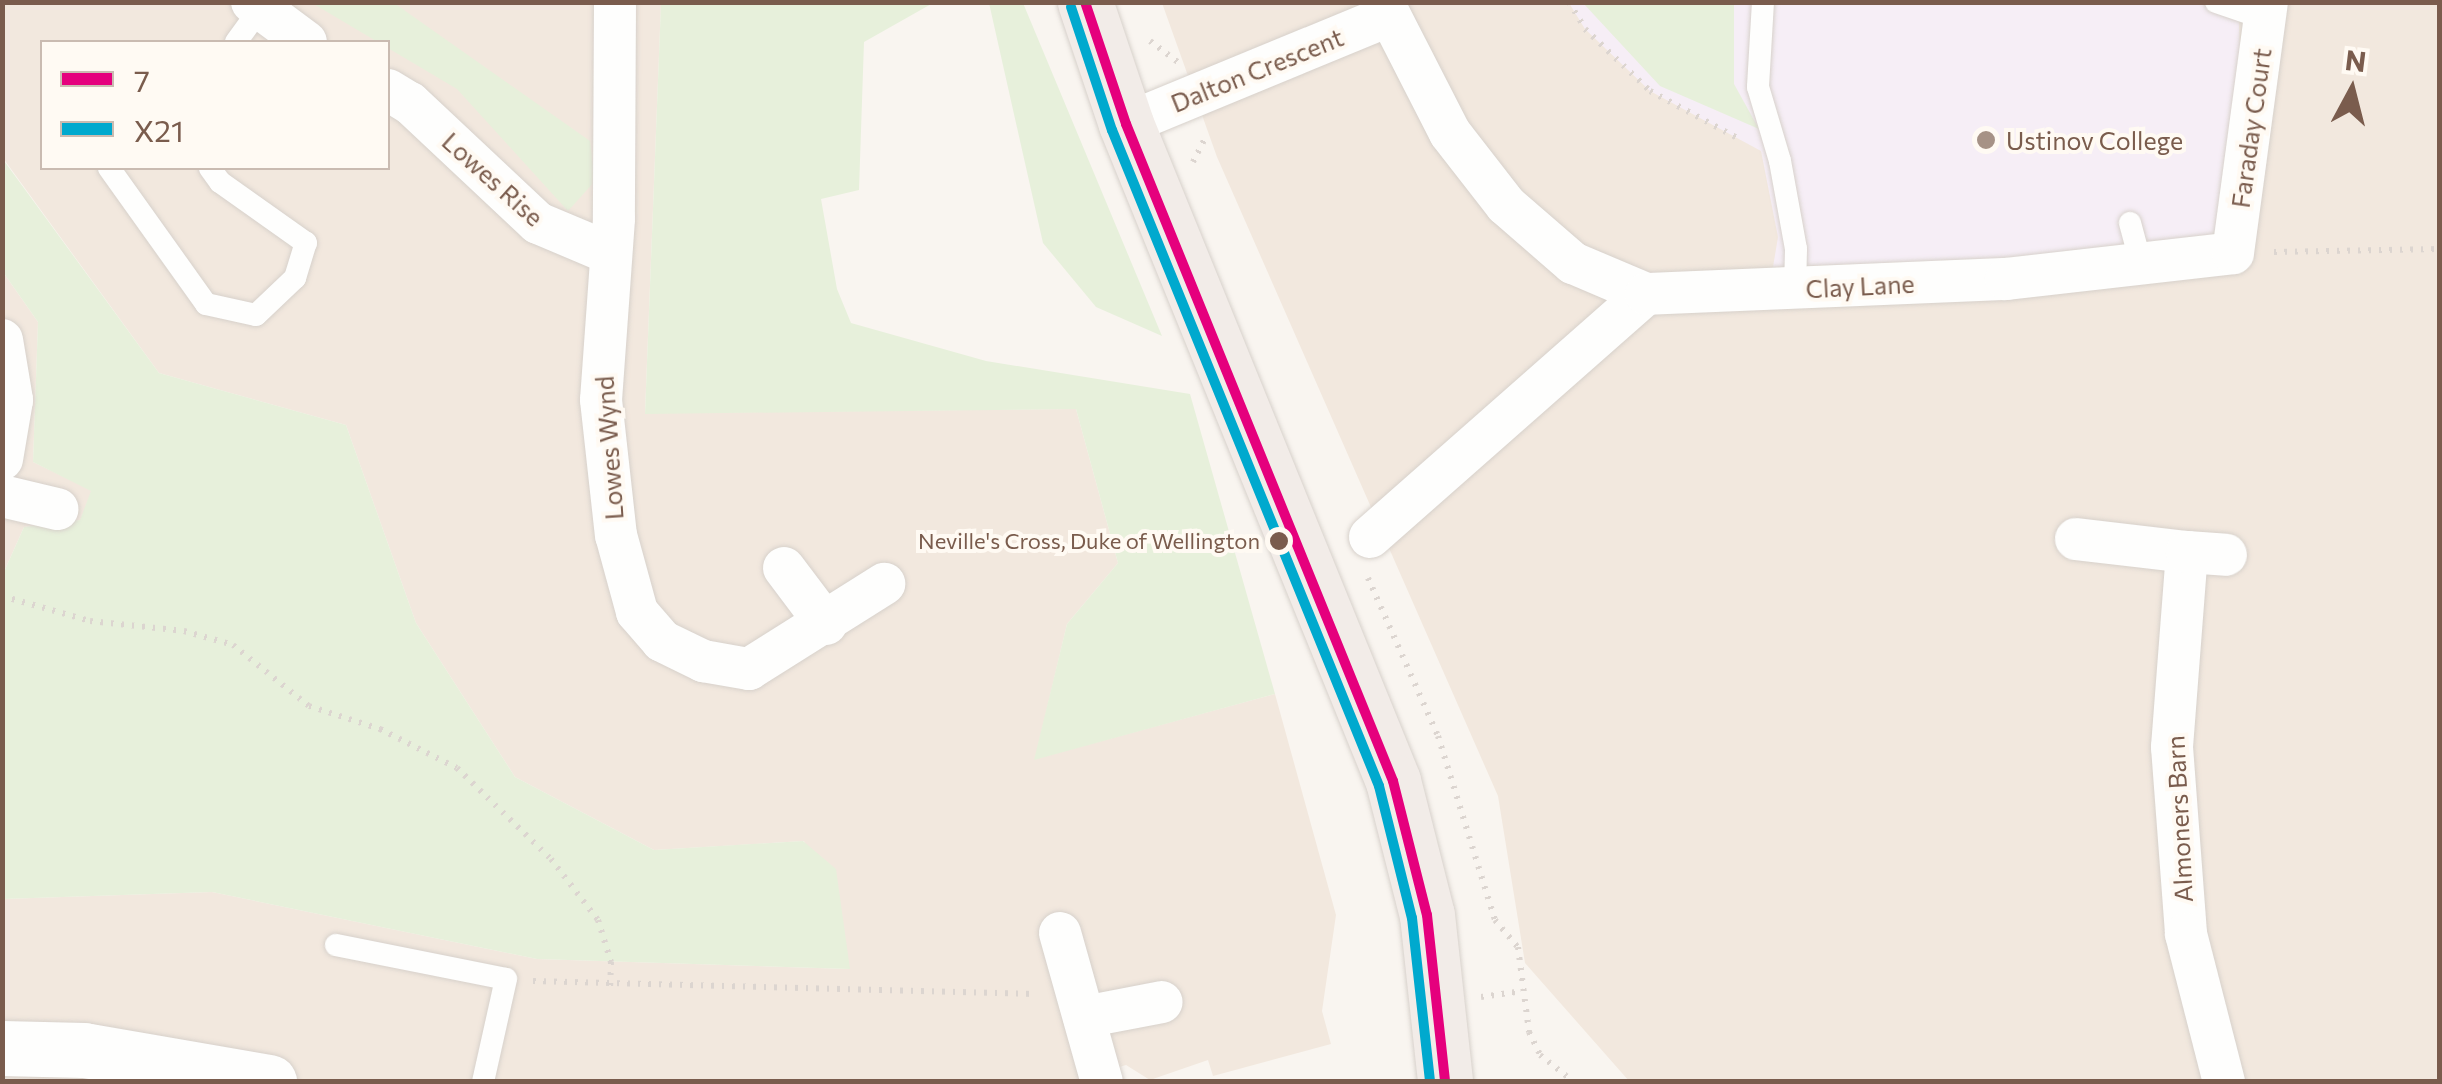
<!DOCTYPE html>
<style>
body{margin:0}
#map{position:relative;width:2442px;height:1084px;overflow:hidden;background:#f9f5f0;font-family:Commissioner,sans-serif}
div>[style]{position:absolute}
.residential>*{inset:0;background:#f2e8de}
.education>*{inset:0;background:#f6eef6}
.green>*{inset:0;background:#e7f0db}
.path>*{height:6px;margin-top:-3px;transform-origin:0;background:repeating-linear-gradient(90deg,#dcd5d0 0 2.5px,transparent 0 10.5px)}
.roads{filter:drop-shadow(0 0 2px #d7d1cb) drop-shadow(0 0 2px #d7d1cb)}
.service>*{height:22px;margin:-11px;padding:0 11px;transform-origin:11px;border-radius:11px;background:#fefefd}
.minor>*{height:42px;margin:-21px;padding:0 21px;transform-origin:21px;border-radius:21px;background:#fefefd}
.tertiary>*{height:55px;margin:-27.5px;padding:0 27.5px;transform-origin:27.5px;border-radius:27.5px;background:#fefefd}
.trunk>*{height:55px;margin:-27.5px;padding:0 27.5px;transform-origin:27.5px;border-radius:27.5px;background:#f2ece8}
.bus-1>*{height:10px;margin:-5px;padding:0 5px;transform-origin:5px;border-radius:5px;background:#e5007d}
.bus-2>*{height:10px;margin:-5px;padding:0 5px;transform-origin:5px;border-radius:5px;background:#00a9ce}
.dots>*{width:28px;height:28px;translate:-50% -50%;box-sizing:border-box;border:5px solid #fffaf3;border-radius:50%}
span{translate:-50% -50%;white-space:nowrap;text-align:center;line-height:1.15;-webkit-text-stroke:8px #fffaf3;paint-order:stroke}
.bus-label{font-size:22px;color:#7a5c4d}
.right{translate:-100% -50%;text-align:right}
.street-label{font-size:25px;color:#7a5c4d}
.poi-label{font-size:25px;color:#7a5c4d}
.left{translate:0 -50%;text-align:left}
.frame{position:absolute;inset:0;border:5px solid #7a5c4d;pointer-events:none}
.legend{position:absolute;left:40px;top:40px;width:350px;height:130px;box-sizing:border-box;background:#fffaf3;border:2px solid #cabbb1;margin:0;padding:12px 18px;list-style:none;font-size:30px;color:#7a5c4d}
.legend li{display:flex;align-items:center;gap:20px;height:50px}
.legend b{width:50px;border:2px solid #cabbb1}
.north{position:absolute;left:2302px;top:40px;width:100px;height:100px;-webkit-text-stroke:8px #fffaf3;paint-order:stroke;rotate:7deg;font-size:28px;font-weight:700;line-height:40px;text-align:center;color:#7a5c4d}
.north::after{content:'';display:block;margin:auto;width:35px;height:45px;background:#7a5c4d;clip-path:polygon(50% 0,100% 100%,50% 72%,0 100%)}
</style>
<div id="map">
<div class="residential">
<i style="clip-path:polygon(evenodd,3px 3px,661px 3px,645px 413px,1076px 409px,1118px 563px,1067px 624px,1035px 759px,1275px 694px,1336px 915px,1322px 1011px,1331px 1044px,1213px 1076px,1208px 1060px,1150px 1080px,1126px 1065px,1071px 1082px,3px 1081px,3px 899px,212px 892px,537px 959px,849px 969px,804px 841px,654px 850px,515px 777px,416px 623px,346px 425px,159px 373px,3px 158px,3px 3px,42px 42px,388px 42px,388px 168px,42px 168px,42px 42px)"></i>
<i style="clip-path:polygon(1162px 3px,2439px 3px,2439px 1081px,1629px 1081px,1525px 963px,1498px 796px,1217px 157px)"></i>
<i style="clip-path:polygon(3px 272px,38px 322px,33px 462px,92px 490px,81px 520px,24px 527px,3px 574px)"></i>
</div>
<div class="education">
<i style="clip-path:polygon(1569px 3px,2238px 3px,2241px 73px,2217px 240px,2159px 253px,1773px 267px,1778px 237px,1761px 151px,1650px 91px,1585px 29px)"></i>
</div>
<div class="green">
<i style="clip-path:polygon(312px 3px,394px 3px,590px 141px,595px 181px,568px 211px,457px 89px)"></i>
<i style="clip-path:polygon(661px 3px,933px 3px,864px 42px,859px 190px,821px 199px,837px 289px,851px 323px,986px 361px,1190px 394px,1275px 694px,1034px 760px,1067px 624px,1118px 563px,1076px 409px,645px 414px)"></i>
<i style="clip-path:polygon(989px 3px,1023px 3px,1162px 336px,1096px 307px,1043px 243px)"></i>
<i style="clip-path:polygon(1583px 3px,1734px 3px,1734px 84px,1759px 129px,1660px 86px)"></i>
<i style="clip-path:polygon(2px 158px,159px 373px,346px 425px,416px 623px,515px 777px,654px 850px,803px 841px,836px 869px,850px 969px,537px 959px,212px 892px,3px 899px,3px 574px,24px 527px,80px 520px,91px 491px,33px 462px,38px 322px,3px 272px)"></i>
</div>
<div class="path">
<i style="left:1569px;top:2px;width:31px;rotate:59deg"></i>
<i style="left:1585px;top:29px;width:90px;rotate:43.6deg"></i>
<i style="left:1650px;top:91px;width:103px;rotate:28.3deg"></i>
<i style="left:1150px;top:41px;width:35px;rotate:37deg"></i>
<i style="left:1193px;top:162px;width:27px;rotate:-63deg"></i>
<i style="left:2274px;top:252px;width:166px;rotate:-1deg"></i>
<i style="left:1368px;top:578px;width:173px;rotate:66.1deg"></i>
<i style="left:1438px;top:736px;width:193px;rotate:72.8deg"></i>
<i style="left:1495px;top:920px;width:35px;rotate:50deg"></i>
<i style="left:1518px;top:947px;width:86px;rotate:82.6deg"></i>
<i style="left:1529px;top:1032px;width:25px;rotate:64deg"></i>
<i style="left:1540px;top:1055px;width:43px;rotate:38.5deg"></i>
<i style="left:2px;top:596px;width:91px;rotate:15.9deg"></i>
<i style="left:90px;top:621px;width:95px;rotate:6.1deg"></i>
<i style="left:184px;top:631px;width:51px;rotate:15.9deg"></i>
<i style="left:233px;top:645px;width:97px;rotate:38.8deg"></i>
<i style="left:309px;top:706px;width:75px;rotate:17.9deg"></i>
<i style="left:380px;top:729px;width:86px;rotate:26.9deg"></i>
<i style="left:457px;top:768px;width:131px;rotate:44.1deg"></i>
<i style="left:551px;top:859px;width:77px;rotate:52.4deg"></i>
<i style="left:598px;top:920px;width:44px;rotate:72.8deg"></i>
<i style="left:611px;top:962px;width:24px;rotate:92deg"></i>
<i style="left:533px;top:981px;width:502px;rotate:1.48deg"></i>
<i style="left:1481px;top:997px;width:42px;rotate:-8.1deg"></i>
</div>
<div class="roads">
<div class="service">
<i style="left:1763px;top:2px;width:85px;rotate:93.4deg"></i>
<i style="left:1758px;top:87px;width:77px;rotate:73.4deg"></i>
<i style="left:1780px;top:161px;width:89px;rotate:79.7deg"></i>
<i style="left:1796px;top:249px;width:40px;rotate:91.4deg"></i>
<i style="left:2216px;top:2px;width:53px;rotate:18.8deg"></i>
<i style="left:236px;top:42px;width:39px;rotate:-54deg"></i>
<i style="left:109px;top:168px;width:167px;rotate:54.5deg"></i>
<i style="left:206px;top:304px;width:51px;rotate:12.4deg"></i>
<i style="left:256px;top:315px;width:54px;rotate:-43.5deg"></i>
<i style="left:295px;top:278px;width:37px;rotate:-73deg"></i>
<i style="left:306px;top:243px;width:105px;rotate:-144.7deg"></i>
<i style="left:220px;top:182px;width:17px;rotate:-126deg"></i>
<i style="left:2130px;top:223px;width:42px;rotate:75deg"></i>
<i style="left:336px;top:945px;width:173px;rotate:11.3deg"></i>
<i style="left:506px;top:979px;width:106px;rotate:102.6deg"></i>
</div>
<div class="minor">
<i style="left:252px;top:2px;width:67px;rotate:36.5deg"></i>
<i style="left:615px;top:2px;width:217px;rotate:90.3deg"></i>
<i style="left:614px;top:219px;width:181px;rotate:94.1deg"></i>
<i style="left:601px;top:400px;width:136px;rotate:83.7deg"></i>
<i style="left:616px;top:535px;width:80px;rotate:74.7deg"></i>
<i style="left:637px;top:612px;width:38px;rotate:49deg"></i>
<i style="left:662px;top:641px;width:46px;rotate:26deg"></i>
<i style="left:703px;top:661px;width:47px;rotate:9.9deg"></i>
<i style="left:749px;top:669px;width:160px;rotate:-32.2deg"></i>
<i style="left:1383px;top:2px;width:147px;rotate:62.9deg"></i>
<i style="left:1450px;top:133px;width:91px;rotate:52.1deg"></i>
<i style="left:1506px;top:205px;width:89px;rotate:40.9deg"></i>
<i style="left:1573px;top:263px;width:79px;rotate:23deg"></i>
<i style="left:388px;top:90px;width:26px;rotate:31deg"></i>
<i style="left:410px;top:103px;width:175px;rotate:43.2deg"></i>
<i style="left:538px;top:223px;width:75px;rotate:22.8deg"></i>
<i style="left:1126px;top:124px;width:283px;rotate:-22.4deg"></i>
<i style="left:2px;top:340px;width:61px;rotate:80.5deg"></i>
<i style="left:12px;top:400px;width:60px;rotate:99.6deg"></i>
<i style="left:2px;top:496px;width:57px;rotate:13.3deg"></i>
<i style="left:1370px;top:537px;width:368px;rotate:-41.4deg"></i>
<i style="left:1646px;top:294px;width:360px;rotate:-2.4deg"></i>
<i style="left:2006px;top:279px;width:228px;rotate:-6.5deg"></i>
<i style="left:2233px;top:253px;width:253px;rotate:-82.3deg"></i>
<i style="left:2076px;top:539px;width:112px;rotate:6.7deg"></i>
<i style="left:2187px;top:552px;width:196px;rotate:94.4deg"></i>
<i style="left:2172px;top:747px;width:188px;rotate:85.7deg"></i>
<i style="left:2186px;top:934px;width:153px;rotate:75.6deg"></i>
<i style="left:2187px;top:552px;width:39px;rotate:4deg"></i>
<i style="left:784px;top:568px;width:70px;rotate:53.1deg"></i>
<i style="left:1060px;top:933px;width:155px;rotate:74.3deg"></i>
<i style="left:1084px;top:1017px;width:79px;rotate:-10.9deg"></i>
</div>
<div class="tertiary">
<i style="left:2px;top:1048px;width:82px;rotate:1.4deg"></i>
<i style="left:84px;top:1050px;width:188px;rotate:9.8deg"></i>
</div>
<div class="trunk">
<i style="left:1085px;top:2px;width:129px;rotate:71.4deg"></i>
<i style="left:1126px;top:124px;width:709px;rotate:67.88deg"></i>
<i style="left:1393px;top:781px;width:138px;rotate:75.8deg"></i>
<i style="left:1427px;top:915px;width:168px;rotate:83.8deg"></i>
</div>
</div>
<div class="bus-1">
<i style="left:1085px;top:2px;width:129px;rotate:71.4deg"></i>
<i style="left:1126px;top:124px;width:709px;rotate:67.88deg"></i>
<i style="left:1393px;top:781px;width:138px;rotate:75.8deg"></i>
<i style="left:1427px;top:915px;width:168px;rotate:83.8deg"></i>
</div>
<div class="bus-2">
<i style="left:1071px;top:7px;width:130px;rotate:71.6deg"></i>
<i style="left:1112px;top:130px;width:708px;rotate:67.85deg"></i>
<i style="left:1379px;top:786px;width:136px;rotate:76deg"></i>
<i style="left:1412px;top:918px;width:165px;rotate:83.7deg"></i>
</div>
<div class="dots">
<i style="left:1986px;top:140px;background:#a69286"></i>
<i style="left:1279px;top:541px;background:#7a5c4d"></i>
</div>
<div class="bus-label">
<span class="right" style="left:1260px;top:541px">Neville's Cross, Duke of Wellington</span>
</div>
<div class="street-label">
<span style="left:1257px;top:70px;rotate:-22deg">Dalton Crescent</span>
<span style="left:2251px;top:128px;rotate:-82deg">Faraday Court</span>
<span style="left:493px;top:179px;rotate:42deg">Lowes Rise</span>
<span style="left:1860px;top:286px;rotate:-3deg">Clay Lane</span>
<span style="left:609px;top:448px;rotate:-94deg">Lowes Wynd</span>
<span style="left:2179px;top:819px;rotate:-93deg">Almoners Barn</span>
</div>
<div class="poi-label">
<span class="left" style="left:2006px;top:140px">Ustinov College</span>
</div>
<div class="frame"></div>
<ul class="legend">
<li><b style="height:12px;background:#e5007d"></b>7</li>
<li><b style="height:12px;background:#00a9ce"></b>X21</li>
</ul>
<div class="north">N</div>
</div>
